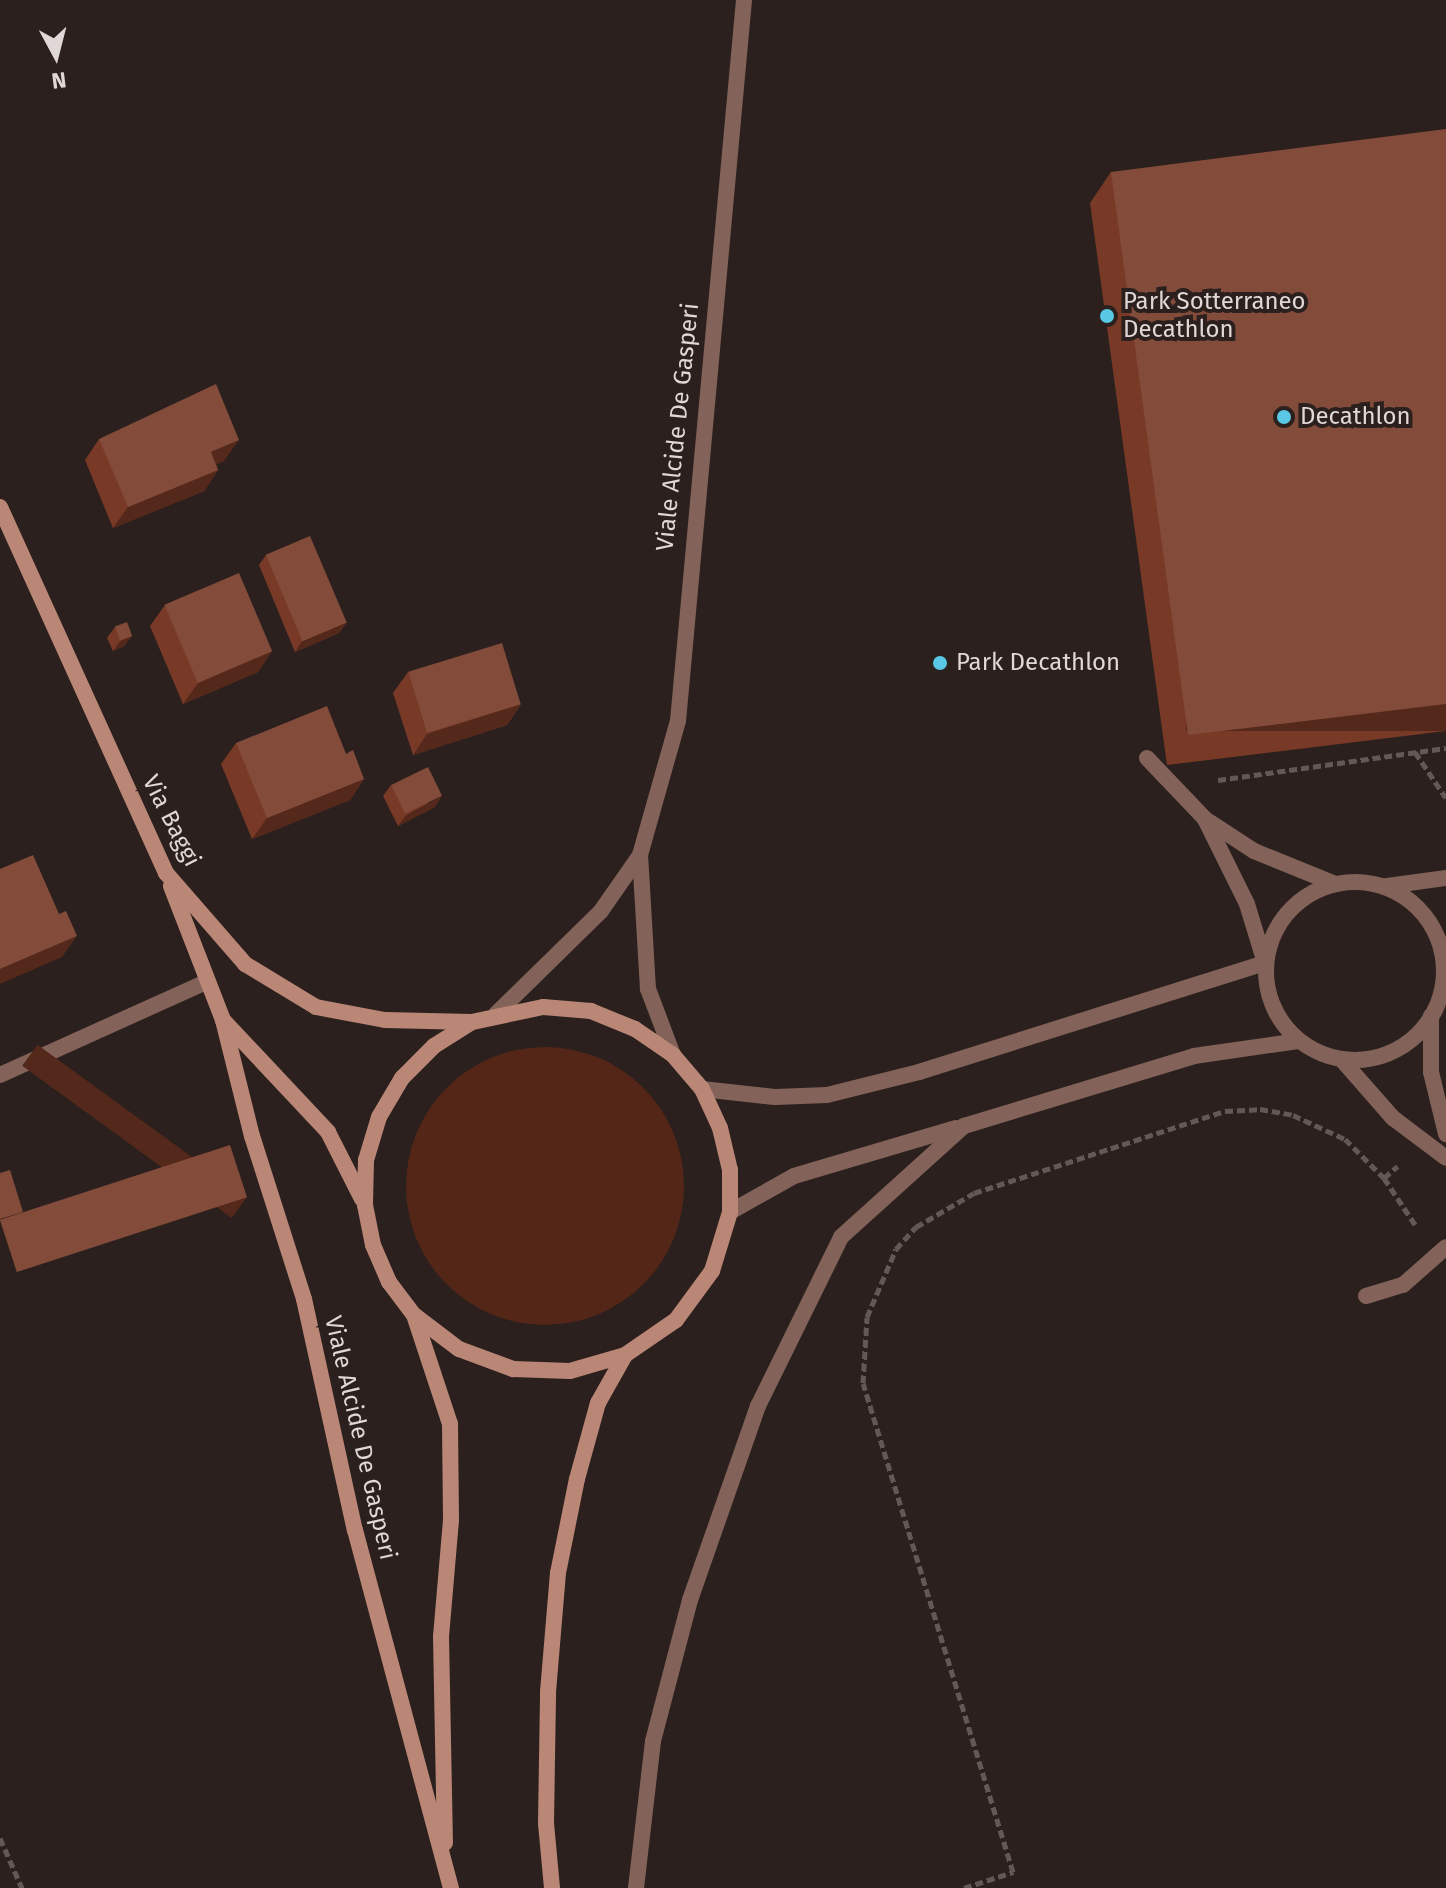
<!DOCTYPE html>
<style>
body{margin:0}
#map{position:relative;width:1446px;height:1888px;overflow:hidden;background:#2b201d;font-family:"Fira Sans",sans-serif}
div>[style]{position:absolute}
.green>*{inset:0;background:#532618}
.round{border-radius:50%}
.path>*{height:5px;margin-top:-2.5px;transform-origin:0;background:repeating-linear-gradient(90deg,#625855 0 8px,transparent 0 12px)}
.lane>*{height:16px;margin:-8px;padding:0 8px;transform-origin:8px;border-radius:8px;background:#836359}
.lane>.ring{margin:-8px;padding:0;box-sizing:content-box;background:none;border:16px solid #836359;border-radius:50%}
.street>*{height:16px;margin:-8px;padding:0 8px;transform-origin:8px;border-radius:8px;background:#836359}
.secondary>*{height:16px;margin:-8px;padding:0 8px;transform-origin:8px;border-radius:8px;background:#ba8777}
.wall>*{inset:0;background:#783a27}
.shaded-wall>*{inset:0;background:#54281b;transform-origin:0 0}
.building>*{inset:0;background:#834b3a;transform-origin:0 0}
.dots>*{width:22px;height:22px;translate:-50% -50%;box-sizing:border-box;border:4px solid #2b201d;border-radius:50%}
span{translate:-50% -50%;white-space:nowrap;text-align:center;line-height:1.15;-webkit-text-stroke:8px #2b201d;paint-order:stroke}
.poi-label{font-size:24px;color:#dfd8d6}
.left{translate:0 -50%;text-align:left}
.street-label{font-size:24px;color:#dfd8d6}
.north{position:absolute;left:16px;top:16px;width:80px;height:80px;-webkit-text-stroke:6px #2b201d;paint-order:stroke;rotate:173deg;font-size:22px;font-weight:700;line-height:32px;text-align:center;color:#dfd8d6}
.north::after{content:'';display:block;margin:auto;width:28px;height:36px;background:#dfd8d6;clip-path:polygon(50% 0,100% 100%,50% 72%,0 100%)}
</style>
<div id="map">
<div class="green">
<i class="round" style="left:406px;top:1047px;width:278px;height:278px"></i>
</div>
<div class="path">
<i style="left:1415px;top:752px;width:55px;rotate:56deg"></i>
<i style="left:1218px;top:780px;width:230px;rotate:-8deg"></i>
<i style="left:1384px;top:1178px;width:58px;rotate:56.3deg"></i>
<i style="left:0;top:1838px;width:55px;rotate:66.3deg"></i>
<i style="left:964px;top:1888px;width:52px;rotate:-18.1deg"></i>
<i style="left:1013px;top:1872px;width:511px;rotate:-107.05deg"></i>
<i style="left:863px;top:1383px;width:66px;rotate:-86.5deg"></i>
<i style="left:867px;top:1317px;width:74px;rotate:-66.9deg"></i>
<i style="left:896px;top:1249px;width:30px;rotate:-48deg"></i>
<i style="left:916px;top:1227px;width:67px;rotate:-30.4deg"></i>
<i style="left:974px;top:1193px;width:264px;rotate:-18.1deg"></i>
<i style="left:1225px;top:1111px;width:35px;rotate:-3deg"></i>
<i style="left:1260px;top:1109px;width:34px;rotate:10deg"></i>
<i style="left:1293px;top:1115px;width:57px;rotate:24.8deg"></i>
<i style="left:1345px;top:1139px;width:55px;rotate:45deg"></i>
<i style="left:1384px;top:1178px;width:18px;rotate:-41deg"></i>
</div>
<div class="lane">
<i style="left:1147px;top:758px;width:84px;rotate:46.4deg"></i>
<i class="ring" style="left:1266px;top:882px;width:162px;height:162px"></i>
<i style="left:1387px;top:886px;width:60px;rotate:-7.7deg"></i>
<i style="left:1431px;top:1016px;width:56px;rotate:90deg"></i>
<i style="left:1431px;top:1072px;width:64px;rotate:76.4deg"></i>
<i style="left:1342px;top:1060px;width:77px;rotate:48.7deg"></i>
<i style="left:1393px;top:1118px;width:66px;rotate:37deg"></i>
<i style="left:0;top:1075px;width:228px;rotate:-24.3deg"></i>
<i style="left:702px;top:1089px;width:73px;rotate:6.3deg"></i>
<i style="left:775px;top:1097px;width:52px;rotate:-2.2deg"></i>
<i style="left:827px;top:1095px;width:95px;rotate:-14deg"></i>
<i style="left:919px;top:1072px;width:363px;rotate:-17.5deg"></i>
<i style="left:1265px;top:963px;width:62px;rotate:-107deg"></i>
<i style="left:1247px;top:904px;width:95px;rotate:-116.3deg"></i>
<i style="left:1205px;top:819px;width:59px;rotate:33.1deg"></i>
<i style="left:1254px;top:851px;width:85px;rotate:22.1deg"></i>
<i style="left:730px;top:1212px;width:73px;rotate:-29.4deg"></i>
<i style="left:794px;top:1176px;width:169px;rotate:-16.5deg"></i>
<i style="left:1366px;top:1296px;width:39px;rotate:-17deg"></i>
<i style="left:1403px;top:1285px;width:57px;rotate:-41.5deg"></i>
<i style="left:636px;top:1888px;width:148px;rotate:-83.4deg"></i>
<i style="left:653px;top:1741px;width:146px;rotate:-75.3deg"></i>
<i style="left:690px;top:1600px;width:206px;rotate:-70.7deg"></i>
<i style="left:758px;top:1406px;width:188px;rotate:-63.8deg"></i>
<i style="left:841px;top:1237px;width:166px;rotate:-42.1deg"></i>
<i style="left:964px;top:1126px;width:240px;rotate:-16.9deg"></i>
<i style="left:1194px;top:1056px;width:105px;rotate:-8.2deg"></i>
</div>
<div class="street">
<i style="left:496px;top:1014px;width:147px;rotate:-44.4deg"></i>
<i style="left:601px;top:911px;width:68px;rotate:-55.1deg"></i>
<i style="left:673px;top:1055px;width:71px;rotate:-110.7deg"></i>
<i style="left:648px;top:989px;width:134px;rotate:-93.4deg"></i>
<i style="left:640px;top:855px;width:139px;rotate:-74.2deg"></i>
<i style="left:678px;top:721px;width:724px;rotate:-84.77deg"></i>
</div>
<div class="secondary">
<i style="left:0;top:507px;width:402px;rotate:65.6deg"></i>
<i style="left:166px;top:873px;width:121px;rotate:49deg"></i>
<i style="left:245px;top:964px;width:83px;rotate:31.2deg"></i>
<i style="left:316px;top:1007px;width:70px;rotate:10.7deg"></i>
<i style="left:385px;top:1020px;width:86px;rotate:1.3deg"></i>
<i style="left:171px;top:886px;width:144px;rotate:68.8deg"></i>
<i style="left:223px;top:1020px;width:154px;rotate:46.8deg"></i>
<i style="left:328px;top:1132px;width:75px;rotate:63.1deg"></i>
<i style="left:223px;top:1020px;width:120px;rotate:76deg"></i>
<i style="left:252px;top:1136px;width:171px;rotate:72.3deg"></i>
<i style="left:304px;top:1299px;width:237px;rotate:77.6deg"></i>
<i style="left:355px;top:1530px;width:371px;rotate:75deg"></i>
<i style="left:414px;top:1315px;width:115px;rotate:71.7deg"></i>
<i style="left:450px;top:1424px;width:96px;rotate:89.4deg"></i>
<i style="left:451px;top:1520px;width:116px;rotate:94.9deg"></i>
<i style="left:441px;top:1636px;width:207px;rotate:88.9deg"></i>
<i style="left:552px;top:1888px;width:65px;rotate:-95.3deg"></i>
<i style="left:546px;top:1823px;width:131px;rotate:-89.1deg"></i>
<i style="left:548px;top:1692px;width:119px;rotate:-85.2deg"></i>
<i style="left:558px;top:1573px;width:96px;rotate:-78.6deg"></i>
<i style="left:577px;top:1479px;width:79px;rotate:-74.6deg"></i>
<i style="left:598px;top:1403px;width:55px;rotate:-60.6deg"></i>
<i style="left:625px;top:1355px;width:62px;rotate:-34.5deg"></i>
<i style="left:676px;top:1320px;width:61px;rotate:-53.7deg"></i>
<i style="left:712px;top:1271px;width:62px;rotate:-73deg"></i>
<i style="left:730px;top:1212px;width:42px;rotate:-90deg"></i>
<i style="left:730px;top:1170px;width:43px;rotate:-103.4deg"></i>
<i style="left:720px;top:1128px;width:43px;rotate:-114.8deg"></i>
<i style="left:702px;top:1089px;width:45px;rotate:-130.5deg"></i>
<i style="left:673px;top:1055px;width:46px;rotate:-145.6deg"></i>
<i style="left:635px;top:1029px;width:48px;rotate:-157.8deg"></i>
<i style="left:591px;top:1011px;width:48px;rotate:-175.2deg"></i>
<i style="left:543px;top:1007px;width:73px;rotate:168.1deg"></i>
<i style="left:472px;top:1022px;width:45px;rotate:147.7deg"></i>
<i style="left:434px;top:1046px;width:45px;rotate:135deg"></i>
<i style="left:402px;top:1078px;width:45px;rotate:120.5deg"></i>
<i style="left:379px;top:1117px;width:45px;rotate:106.8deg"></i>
<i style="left:366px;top:1160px;width:45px;rotate:91.3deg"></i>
<i style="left:365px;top:1205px;width:41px;rotate:78.7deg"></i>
<i style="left:373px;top:1245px;width:40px;rotate:66.6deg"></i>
<i style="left:389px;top:1282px;width:41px;rotate:52.9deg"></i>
<i style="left:414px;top:1315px;width:56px;rotate:37.1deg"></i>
<i style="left:459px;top:1349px;width:58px;rotate:20.3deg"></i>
<i style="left:513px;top:1369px;width:57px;rotate:2deg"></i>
<i style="left:570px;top:1371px;width:57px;rotate:-16.2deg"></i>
</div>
<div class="wall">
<i style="clip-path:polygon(1111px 172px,1446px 731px,1167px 765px,1090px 203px)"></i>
<i style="clip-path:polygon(99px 439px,224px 461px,216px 464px,218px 470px,204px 491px,113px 528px,85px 460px)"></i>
<i style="clip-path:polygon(266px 555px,347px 622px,339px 633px,295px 652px,259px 565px)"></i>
<i style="clip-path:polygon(165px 605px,272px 651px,258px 672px,183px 704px,150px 626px)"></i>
<i style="clip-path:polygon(115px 627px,132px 636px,124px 646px,113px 651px,107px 638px)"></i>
<i style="clip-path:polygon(408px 672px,521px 704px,507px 725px,413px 755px,393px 693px)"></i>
<i style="clip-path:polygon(236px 743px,346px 754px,364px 779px,350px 800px,252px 839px,221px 764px)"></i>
<i style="clip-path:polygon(391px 785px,435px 807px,398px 826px,383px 796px)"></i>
</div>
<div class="shaded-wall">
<i style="clip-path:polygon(239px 440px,224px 461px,196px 473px,211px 452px)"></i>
<i style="clip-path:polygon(218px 470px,204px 491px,113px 528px,128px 507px)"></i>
<i style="clip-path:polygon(347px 622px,339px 633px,295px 652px,302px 641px)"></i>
<i style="clip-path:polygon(132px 636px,124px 646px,113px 651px,120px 641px)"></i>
<i style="clip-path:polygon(272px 651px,258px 672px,183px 704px,198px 683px)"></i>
<i style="clip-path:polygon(521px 704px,507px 725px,413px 755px,427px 734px)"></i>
<i style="left:1446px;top:704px;width:27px;height:260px;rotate:90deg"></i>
<i style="clip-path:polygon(364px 779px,350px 800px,252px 839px,267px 818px)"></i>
<i style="clip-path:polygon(442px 796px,435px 807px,398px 826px,406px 815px)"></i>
<i style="clip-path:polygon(77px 936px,62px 957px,0 984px,0 969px)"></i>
<i style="left:247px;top:1197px;width:26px;height:259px;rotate:126deg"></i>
</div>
<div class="building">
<i style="clip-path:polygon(1446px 129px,1446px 704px,1188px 735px,1111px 172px)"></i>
<i style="clip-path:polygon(216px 384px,239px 440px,211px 452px,218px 470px,128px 507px,99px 439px)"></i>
<i style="left:310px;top:536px;width:94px;height:48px;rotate:67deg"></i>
<i style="left:239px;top:573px;width:85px;height:81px;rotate:67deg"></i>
<i style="left:127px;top:622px;width:15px;height:13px;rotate:70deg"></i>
<i style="left:502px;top:643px;width:64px;height:98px;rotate:73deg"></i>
<i style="clip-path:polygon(327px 706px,346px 754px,353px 750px,364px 779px,267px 818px,236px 743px)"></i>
<i style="left:428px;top:767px;width:32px;height:41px;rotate:64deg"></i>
<i style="clip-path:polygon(33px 855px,59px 914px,66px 911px,77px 936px,0 969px,0 869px)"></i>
<i style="left:230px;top:1145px;width:55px;height:242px;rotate:72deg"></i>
<i style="clip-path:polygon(10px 1170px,23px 1212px,0 1219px,0 1173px)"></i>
</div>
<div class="dots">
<i style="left:1107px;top:316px;background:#59c8e4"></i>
<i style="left:1284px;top:417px;background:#59c8e4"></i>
<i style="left:940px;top:663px;background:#59c8e4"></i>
</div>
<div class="poi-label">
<span class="left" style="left:1123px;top:316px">Park Sotterraneo<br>Decathlon</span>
<span class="left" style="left:1300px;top:417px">Decathlon</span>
<span class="left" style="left:956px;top:663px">Park Decathlon</span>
</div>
<div class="street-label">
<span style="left:678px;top:427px;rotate:-84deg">Viale Alcide De Gasperi</span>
<span style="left:171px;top:821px;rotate:63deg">Via Baggi</span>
<span style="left:360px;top:1438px;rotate:77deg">Viale Alcide De Gasperi</span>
</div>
<div class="north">N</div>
</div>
